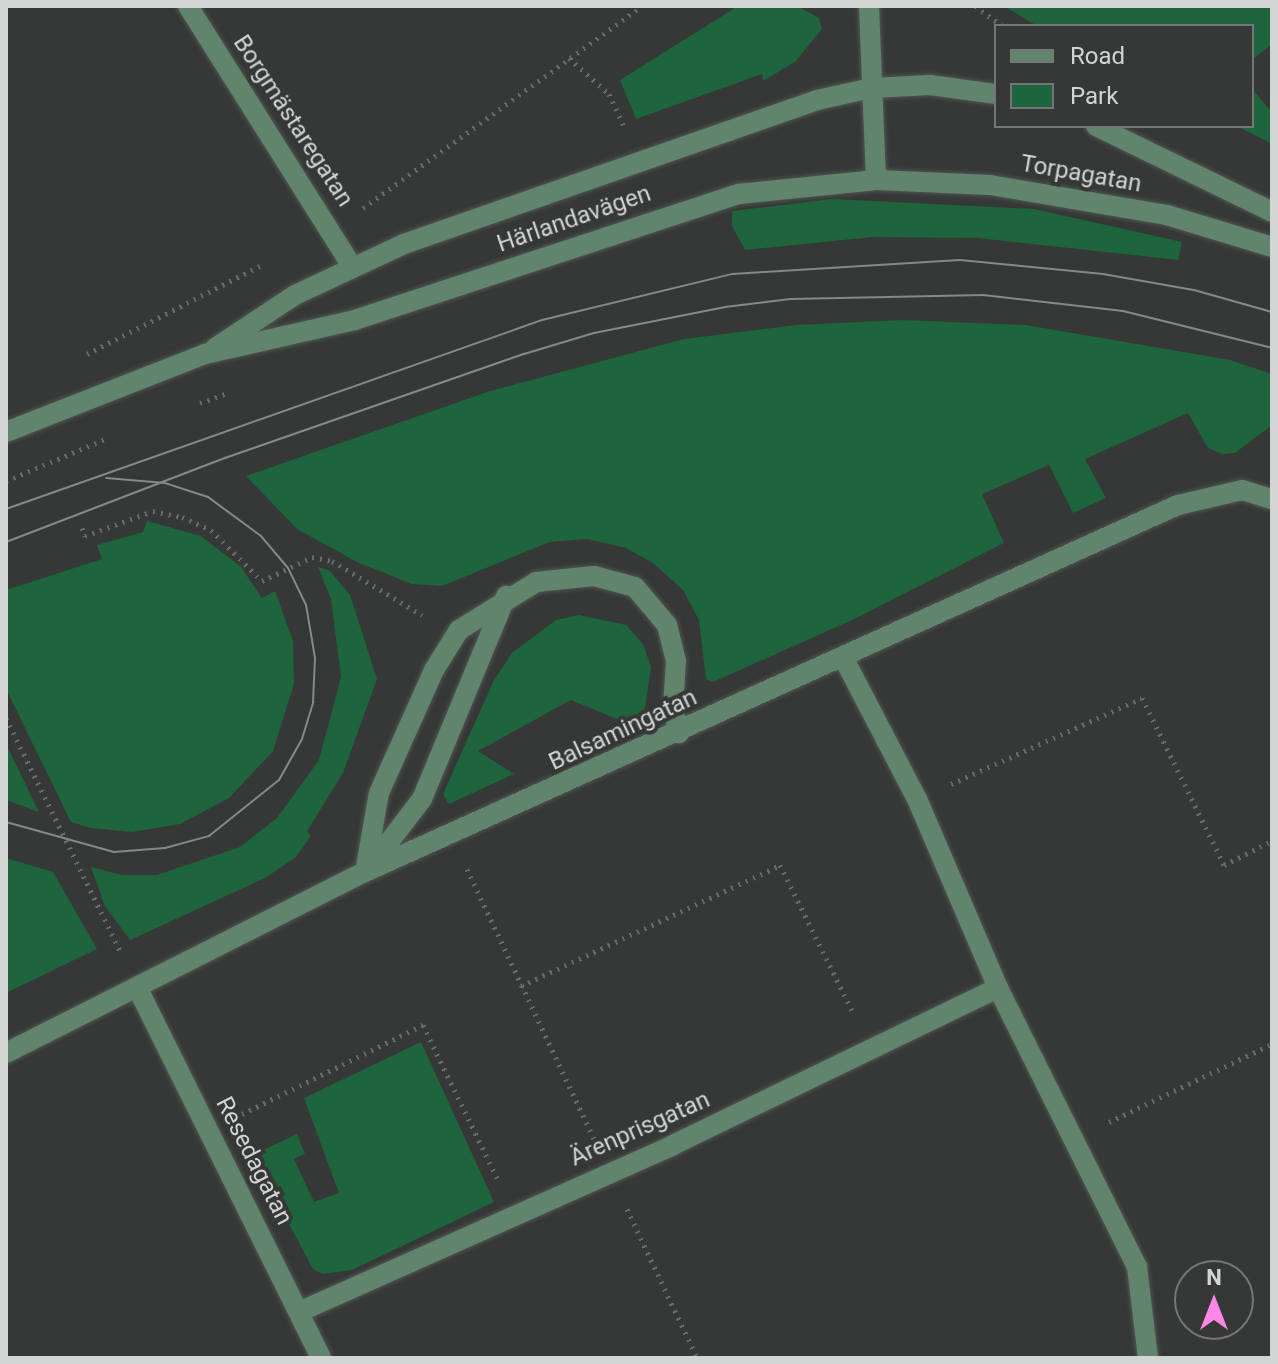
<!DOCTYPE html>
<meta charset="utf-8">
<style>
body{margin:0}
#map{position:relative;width:1278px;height:1364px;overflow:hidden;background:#353836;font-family:Roboto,sans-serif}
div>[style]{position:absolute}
.green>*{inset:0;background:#1e643c}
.path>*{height:5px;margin-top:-2.5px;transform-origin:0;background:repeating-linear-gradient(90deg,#686b69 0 2px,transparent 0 8px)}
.roads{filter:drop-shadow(0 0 2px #515452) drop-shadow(0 0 2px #515452)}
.minor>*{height:20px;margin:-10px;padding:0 10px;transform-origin:10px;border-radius:10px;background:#61856c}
.tram>*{height:2px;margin:-1px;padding:0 1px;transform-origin:1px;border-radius:1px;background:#868987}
span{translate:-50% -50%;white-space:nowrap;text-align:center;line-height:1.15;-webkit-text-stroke:8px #353836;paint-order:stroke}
.street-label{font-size:24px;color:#d2d5d3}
.frame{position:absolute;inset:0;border:8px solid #d2d5d3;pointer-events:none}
.legend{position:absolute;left:994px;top:24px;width:260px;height:104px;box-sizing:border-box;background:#353836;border:2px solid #747775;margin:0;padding:10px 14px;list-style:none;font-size:24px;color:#d2d5d3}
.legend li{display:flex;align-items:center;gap:16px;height:40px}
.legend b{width:40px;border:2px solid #747775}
.north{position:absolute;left:1174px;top:1260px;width:80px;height:80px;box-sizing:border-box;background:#353836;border:2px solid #747775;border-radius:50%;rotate:0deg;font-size:22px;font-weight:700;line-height:32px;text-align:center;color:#d2d5d3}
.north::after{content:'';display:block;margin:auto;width:28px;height:36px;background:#fb87e6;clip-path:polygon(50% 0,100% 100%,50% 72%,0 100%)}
</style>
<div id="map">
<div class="green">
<i style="clip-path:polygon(738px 6px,799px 7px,819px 18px,822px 29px,795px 62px,763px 81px,762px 74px,636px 119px,620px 80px)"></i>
<i style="clip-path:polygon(1004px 6px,1272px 6px,1272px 44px,1252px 60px,1252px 26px,1037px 26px)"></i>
<i style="clip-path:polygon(1252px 89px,1272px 112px,1272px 144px,1237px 126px,1252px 126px)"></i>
<i style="clip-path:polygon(832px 199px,1034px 209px,1182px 242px,1178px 260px,978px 238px,873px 237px,745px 250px,732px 226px,732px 211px)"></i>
<i style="clip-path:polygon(903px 320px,1026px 325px,1230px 360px,1272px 374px,1272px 425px,1235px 453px,1223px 454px,1208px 448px,1188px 413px,1085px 459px,1106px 498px,1073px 513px,1049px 465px,982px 494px,1004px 543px,852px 620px,713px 682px,706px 679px,699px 620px,683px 590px,653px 563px,626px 548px,587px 539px,550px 542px,442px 586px,412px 584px,357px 562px,297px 529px,246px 476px,490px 391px,684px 339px,796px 325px)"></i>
<i style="clip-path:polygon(147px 521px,201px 536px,241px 567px,262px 598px,275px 591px,293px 641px,294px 684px,273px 751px,229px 798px,180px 824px,132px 832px,91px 828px,71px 822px,6px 689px,6px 590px,102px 559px,97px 545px,143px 532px)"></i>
<i style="clip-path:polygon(318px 567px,330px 571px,350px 595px,377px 679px,343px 773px,307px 831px,311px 836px,296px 857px,265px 878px,130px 940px,105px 906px,91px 867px,122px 875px,157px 875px,240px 847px,277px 818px,319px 760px,341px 677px,331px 599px)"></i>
<i style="clip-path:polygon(579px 615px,626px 625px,643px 644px,651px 667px,645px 708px,634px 719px,622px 721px,571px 700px,478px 751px,514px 774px,449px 804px,443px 794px,494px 680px,513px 652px,556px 620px)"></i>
<i style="clip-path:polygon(6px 744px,37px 808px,39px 812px,6px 800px)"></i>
<i style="clip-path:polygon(6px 858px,53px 872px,97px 949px,6px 993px)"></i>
<i style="clip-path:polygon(421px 1042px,494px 1202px,352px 1270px,323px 1274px,313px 1269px,257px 1164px,257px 1153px,297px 1134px,305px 1154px,294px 1159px,314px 1202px,339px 1193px,304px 1098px)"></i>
</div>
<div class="path">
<i style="left:975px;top:6px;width:34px;rotate:36deg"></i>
<i style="left:569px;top:58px;width:54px;rotate:42deg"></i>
<i style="left:609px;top:94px;width:38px;rotate:65deg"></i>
<i style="left:363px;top:208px;width:344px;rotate:-35.9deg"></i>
<i style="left:87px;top:354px;width:199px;rotate:-27deg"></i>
<i style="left:200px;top:403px;width:30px;rotate:-20deg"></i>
<i style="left:6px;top:481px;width:111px;rotate:-22.9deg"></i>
<i style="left:82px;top:528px;width:9px;rotate:69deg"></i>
<i style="left:85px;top:536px;width:72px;rotate:-20.2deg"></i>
<i style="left:153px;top:511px;width:30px;rotate:12deg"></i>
<i style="left:182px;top:517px;width:32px;rotate:24deg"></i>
<i style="left:211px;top:530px;width:72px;rotate:45deg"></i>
<i style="left:262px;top:581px;width:55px;rotate:-25.6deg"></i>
<i style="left:312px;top:557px;width:20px;rotate:11deg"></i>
<i style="left:332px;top:561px;width:105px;rotate:31deg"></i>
<i style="left:6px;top:718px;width:259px;rotate:63.9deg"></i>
<i style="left:951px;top:784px;width:209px;rotate:-24.2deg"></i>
<i style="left:1142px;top:698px;width:186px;rotate:63.8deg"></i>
<i style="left:1224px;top:865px;width:54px;rotate:-26.6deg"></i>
<i style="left:467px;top:869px;width:298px;rotate:64.8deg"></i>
<i style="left:521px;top:986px;width:286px;rotate:-25deg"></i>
<i style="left:780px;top:865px;width:165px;rotate:63.7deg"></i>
<i style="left:242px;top:1114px;width:202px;rotate:-26.2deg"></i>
<i style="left:423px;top:1025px;width:172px;rotate:64.2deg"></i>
<i style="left:1109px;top:1122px;width:181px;rotate:-25.6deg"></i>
<i style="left:627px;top:1209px;width:165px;rotate:64.8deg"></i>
</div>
<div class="roads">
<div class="minor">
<i style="left:188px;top:6px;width:307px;rotate:57.8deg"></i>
<i style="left:869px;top:6px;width:174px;rotate:87.7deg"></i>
<i style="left:1096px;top:126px;width:196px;rotate:26deg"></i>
<i style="left:215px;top:348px;width:96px;rotate:-33.5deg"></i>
<i style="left:295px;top:295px;width:120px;rotate:-25.1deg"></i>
<i style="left:404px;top:244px;width:437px;rotate:-19.2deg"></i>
<i style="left:817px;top:100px;width:56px;rotate:-12.3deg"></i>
<i style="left:872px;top:88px;width:58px;rotate:-3deg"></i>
<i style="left:930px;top:85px;width:67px;rotate:7.8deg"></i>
<i style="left:6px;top:432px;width:214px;rotate:-21.4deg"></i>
<i style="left:205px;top:354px;width:154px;rotate:-12.8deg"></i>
<i style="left:355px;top:320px;width:404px;rotate:-18.2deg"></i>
<i style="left:739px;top:194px;width:138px;rotate:-5.8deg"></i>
<i style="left:876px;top:180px;width:114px;rotate:2.5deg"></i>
<i style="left:990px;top:185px;width:180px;rotate:9.6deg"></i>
<i style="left:1167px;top:215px;width:110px;rotate:16.9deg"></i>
<i style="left:843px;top:657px;width:160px;rotate:62.5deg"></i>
<i style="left:917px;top:799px;width:206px;rotate:66.8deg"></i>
<i style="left:998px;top:988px;width:312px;rotate:63.5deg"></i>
<i style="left:1137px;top:1267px;width:92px;rotate:83.1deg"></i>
<i style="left:373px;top:863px;width:81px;rotate:-52.6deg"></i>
<i style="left:422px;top:799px;width:220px;rotate:-67.5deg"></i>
<i style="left:365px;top:872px;width:80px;rotate:-80deg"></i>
<i style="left:379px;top:793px;width:135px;rotate:-65.9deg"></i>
<i style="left:434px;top:670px;width:47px;rotate:-58deg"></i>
<i style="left:459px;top:630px;width:91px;rotate:-31.9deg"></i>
<i style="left:536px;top:582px;width:58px;rotate:-5.9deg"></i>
<i style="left:594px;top:576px;width:42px;rotate:15deg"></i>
<i style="left:635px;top:587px;width:50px;rotate:49.9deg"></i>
<i style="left:667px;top:625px;width:37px;rotate:76deg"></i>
<i style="left:676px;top:661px;width:47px;rotate:93.7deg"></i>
<i style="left:673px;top:708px;width:26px;rotate:77deg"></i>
<i style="left:138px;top:989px;width:412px;rotate:63.6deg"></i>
<i style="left:6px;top:1053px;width:402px;rotate:-26.8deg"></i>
<i style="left:365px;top:872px;width:892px;rotate:-24.3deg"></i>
<i style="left:1178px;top:505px;width:66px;rotate:-13.2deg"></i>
<i style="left:1242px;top:490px;width:31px;rotate:17deg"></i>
<i style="left:301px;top:1311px;width:407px;rotate:-24deg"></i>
<i style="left:673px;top:1145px;width:361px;rotate:-25.8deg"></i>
</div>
</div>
<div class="tram">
<i style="left:6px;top:509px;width:568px;rotate:-19.42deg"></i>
<i style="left:542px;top:320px;width:195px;rotate:-13.6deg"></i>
<i style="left:732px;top:274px;width:228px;rotate:-3.5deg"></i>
<i style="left:960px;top:260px;width:144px;rotate:5.6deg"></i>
<i style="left:1103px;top:274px;width:92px;rotate:10deg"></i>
<i style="left:1194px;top:290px;width:81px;rotate:15.8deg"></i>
<i style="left:6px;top:542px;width:235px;rotate:-21deg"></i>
<i style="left:225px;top:458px;width:317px;rotate:-19.2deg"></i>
<i style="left:524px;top:354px;width:73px;rotate:-16.7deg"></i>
<i style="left:594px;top:333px;width:134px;rotate:-11.2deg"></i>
<i style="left:725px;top:307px;width:66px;rotate:-6.9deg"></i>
<i style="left:791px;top:299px;width:192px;rotate:-1.2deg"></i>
<i style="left:983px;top:295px;width:141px;rotate:6.5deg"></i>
<i style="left:1123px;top:311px;width:154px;rotate:13.9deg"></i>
<i style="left:6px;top:822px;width:112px;rotate:15.5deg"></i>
<i style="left:114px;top:852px;width:51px;rotate:-4.5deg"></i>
<i style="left:165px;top:848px;width:46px;rotate:-15.3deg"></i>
<i style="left:209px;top:836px;width:90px;rotate:-38.7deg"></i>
<i style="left:279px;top:780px;width:47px;rotate:-60.7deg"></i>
<i style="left:302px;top:739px;width:39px;rotate:-73deg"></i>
<i style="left:313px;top:702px;width:44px;rotate:-87.4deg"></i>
<i style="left:315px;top:658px;width:54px;rotate:-99.6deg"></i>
<i style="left:306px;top:605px;width:41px;rotate:-115.9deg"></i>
<i style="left:288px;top:568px;width:42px;rotate:-130.2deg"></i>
<i style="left:261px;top:536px;width:66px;rotate:-143.7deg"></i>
<i style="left:208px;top:497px;width:45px;rotate:-162deg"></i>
<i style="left:165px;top:483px;width:59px;rotate:-175.2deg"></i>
</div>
<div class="street-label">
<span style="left:293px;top:121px;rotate:57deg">Borgmästaregatan</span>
<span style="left:1081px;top:174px;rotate:10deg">Torpagatan</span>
<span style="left:574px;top:219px;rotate:-19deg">Härlandavägen</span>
<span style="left:623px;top:730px;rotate:-25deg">Balsamingatan</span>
<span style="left:640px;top:1129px;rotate:-24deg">Ärenprisgatan</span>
<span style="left:254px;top:1161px;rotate:63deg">Resedagatan</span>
</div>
<div class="frame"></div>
<ul class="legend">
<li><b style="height:10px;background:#61856c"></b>Road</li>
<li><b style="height:22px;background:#1e643c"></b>Park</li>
</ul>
<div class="north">N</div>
</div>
